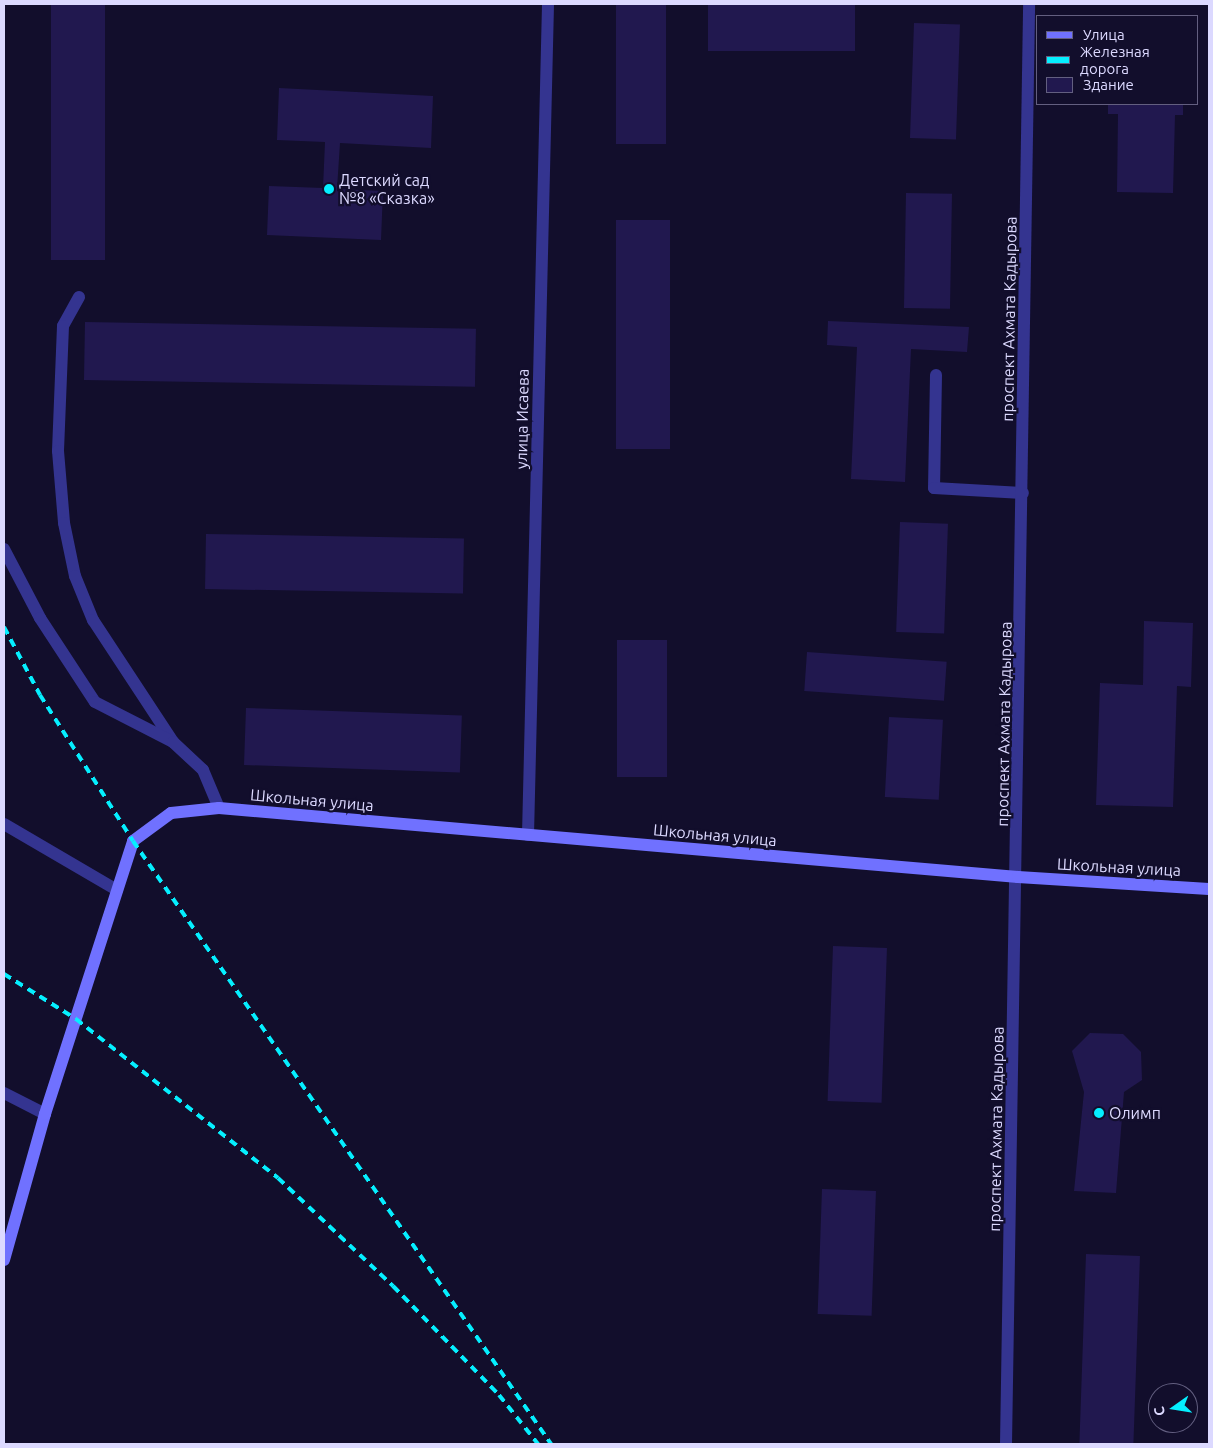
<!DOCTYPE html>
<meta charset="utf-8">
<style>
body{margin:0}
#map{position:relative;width:1213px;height:1448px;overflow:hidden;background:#120e2c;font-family:Ubuntu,sans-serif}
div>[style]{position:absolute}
.building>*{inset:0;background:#21184f;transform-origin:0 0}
.lane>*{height:12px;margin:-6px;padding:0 6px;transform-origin:6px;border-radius:6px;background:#343490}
.street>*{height:12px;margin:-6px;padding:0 6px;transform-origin:6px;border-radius:6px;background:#343490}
.secondary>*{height:12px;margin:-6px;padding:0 6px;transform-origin:6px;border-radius:6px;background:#7071ff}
.rail>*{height:4px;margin-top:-2px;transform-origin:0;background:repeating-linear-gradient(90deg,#05efff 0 8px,transparent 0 14px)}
.dots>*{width:14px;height:14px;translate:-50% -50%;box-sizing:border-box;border:2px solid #120e2c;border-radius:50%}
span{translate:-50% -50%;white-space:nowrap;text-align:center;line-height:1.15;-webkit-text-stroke:4.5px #120e2c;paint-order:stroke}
.poi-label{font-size:16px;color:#dcd9ff}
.left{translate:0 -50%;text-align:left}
.street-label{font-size:16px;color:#dcd9ff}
.frame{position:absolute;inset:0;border:5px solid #dcd9ff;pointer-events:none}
.legend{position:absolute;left:1036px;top:15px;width:162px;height:90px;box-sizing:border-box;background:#120e2c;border:1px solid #635f80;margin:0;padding:6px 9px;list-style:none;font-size:15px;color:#dcd9ff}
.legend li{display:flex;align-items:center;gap:10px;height:25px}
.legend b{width:25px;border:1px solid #635f80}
.north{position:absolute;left:1148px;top:1383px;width:50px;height:50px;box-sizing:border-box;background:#120e2c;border:1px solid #635f80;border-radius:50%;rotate:257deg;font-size:14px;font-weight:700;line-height:20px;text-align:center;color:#dcd9ff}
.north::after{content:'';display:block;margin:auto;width:18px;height:22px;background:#05efff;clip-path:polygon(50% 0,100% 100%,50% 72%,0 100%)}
</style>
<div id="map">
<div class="building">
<i style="left:51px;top:4px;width:54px;height:256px"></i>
<i style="left:616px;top:4px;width:50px;height:140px"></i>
<i style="left:708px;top:4px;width:147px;height:47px"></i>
<i style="left:914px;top:23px;width:46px;height:115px;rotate:2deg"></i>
<i style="clip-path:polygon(279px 88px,433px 96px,431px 148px,340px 143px,337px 189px,383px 191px,381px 240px,267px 235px,269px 186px,323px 188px,325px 142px,277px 140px)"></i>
<i style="clip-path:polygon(1108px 104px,1183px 104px,1183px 115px,1175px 115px,1173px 193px,1117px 192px,1118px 114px,1108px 114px)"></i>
<i style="left:906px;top:193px;width:46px;height:115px;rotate:1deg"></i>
<i style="left:616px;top:220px;width:54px;height:229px"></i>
<i style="clip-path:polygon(828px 321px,969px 327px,967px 352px,911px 349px,905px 482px,851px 479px,857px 347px,827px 345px)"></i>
<i style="left:85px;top:322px;width:391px;height:58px;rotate:1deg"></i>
<i style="left:900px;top:522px;width:48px;height:110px;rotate:2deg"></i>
<i style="left:206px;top:534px;width:258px;height:55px;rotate:1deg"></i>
<i style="clip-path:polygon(1144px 621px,1193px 623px,1191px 687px,1177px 686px,1173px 807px,1096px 805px,1100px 683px,1143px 685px)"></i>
<i style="left:667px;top:640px;width:137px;height:50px;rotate:90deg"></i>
<i style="left:807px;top:652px;width:140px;height:39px;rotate:4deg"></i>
<i style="left:246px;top:708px;width:216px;height:57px;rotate:2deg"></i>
<i style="left:889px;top:717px;width:54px;height:80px;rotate:3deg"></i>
<i style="left:833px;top:946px;width:54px;height:155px;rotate:2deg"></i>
<i style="clip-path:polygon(1090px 1033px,1123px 1034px,1141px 1052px,1142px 1080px,1124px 1092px,1116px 1193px,1074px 1191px,1084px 1092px,1072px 1051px)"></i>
<i style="left:822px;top:1189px;width:54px;height:125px;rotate:2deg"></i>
<i style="left:1086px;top:1254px;width:54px;height:190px;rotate:2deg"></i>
</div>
<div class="lane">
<i style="left:79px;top:297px;width:33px;rotate:119deg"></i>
<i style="left:63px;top:326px;width:125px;rotate:92.3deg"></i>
<i style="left:58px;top:451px;width:72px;rotate:85.2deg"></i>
<i style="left:64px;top:523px;width:54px;rotate:78.3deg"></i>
<i style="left:75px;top:576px;width:48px;rotate:67.8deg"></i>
<i style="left:93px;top:620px;width:146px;rotate:56.7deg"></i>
<i style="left:936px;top:375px;width:113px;rotate:91deg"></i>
<i style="left:934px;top:488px;width:89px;rotate:3.2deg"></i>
<i style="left:4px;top:824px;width:131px;rotate:30.3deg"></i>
<i style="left:4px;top:1093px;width:46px;rotate:27.1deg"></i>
</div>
<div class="street">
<i style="left:4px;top:549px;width:78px;rotate:62.4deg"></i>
<i style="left:40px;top:618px;width:100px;rotate:56.8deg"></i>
<i style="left:95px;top:702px;width:88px;rotate:27.1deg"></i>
<i style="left:173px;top:742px;width:41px;rotate:43deg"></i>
<i style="left:203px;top:770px;width:41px;rotate:67.2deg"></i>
<i style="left:528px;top:835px;width:831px;rotate:-88.62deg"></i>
<i style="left:1006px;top:1444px;width:1440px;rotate:-89.08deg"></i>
</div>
<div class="secondary">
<i style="left:4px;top:1260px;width:152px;rotate:-74.3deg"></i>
<i style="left:45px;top:1114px;width:287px;rotate:-72.1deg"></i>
<i style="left:133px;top:841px;width:47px;rotate:-36.4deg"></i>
<i style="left:171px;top:813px;width:48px;rotate:-5.9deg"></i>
<i style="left:219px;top:808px;width:802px;rotate:4.94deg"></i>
<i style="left:1018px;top:877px;width:191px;rotate:3.6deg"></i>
</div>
<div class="rail">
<i style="left:4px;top:627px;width:77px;rotate:62.1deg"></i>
<i style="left:40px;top:695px;width:173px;rotate:57.5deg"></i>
<i style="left:133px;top:841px;width:734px;rotate:55.27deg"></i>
<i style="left:4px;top:974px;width:85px;rotate:32deg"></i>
<i style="left:76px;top:1019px;width:257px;rotate:38.2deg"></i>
<i style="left:278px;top:1178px;width:158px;rotate:43.2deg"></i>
<i style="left:393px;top:1286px;width:152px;rotate:45.8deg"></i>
<i style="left:499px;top:1395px;width:63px;rotate:51.5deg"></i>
</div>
<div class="dots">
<i style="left:329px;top:189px;background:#05efff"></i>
<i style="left:1099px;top:1113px;background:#05efff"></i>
</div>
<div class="poi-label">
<span class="left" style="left:339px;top:189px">Детский сад<br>№8 «Сказка»</span>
<span class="left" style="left:1109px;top:1113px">Олимп</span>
</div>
<div class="street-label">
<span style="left:1009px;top:319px;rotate:-89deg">проспект Ахмата Кадырова</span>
<span style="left:522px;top:419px;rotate:-89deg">улица Исаева</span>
<span style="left:1004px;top:724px;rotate:-89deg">проспект Ахмата Кадырова</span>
<span style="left:312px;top:800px;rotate:5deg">Школьная улица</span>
<span style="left:715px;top:835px;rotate:5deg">Школьная улица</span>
<span style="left:1119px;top:867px;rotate:3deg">Школьная улица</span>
<span style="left:996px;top:1129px;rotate:-89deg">проспект Ахмата Кадырова</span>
</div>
<div class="frame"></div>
<ul class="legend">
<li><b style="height:6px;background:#7071ff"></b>Улица</li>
<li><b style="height:6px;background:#05efff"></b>Железная дорога</li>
<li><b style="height:14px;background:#21184f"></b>Здание</li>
</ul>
<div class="north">С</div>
</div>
